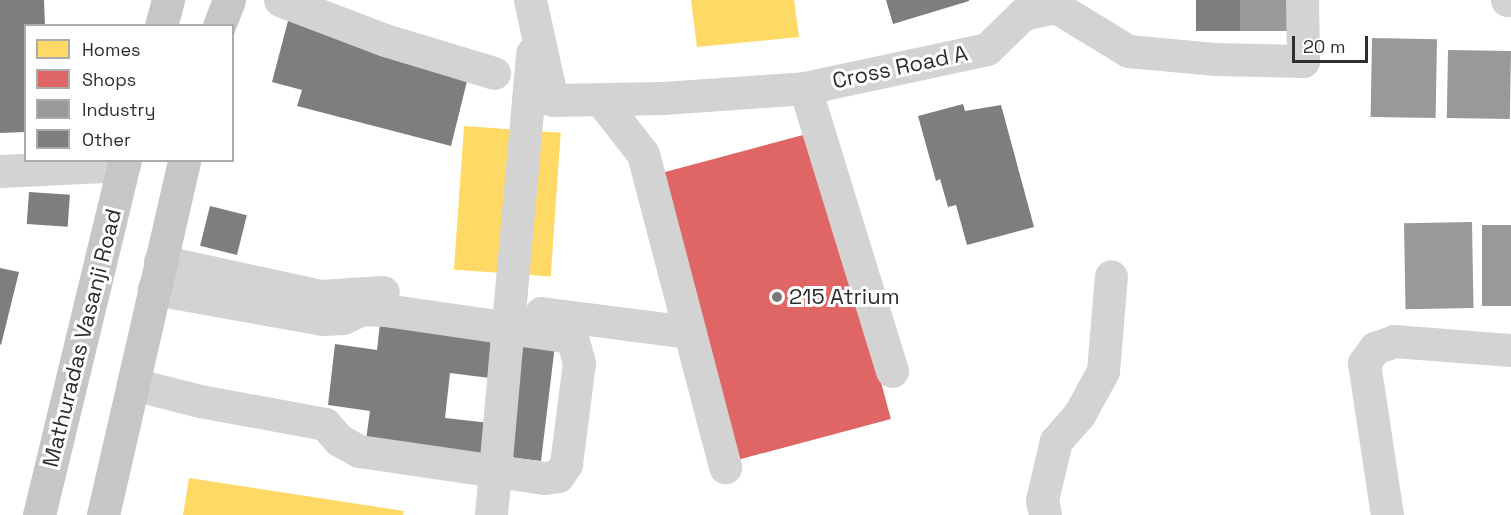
<!DOCTYPE html>
<style>
body{margin:0}
#map{position:relative;width:1511px;height:515px;overflow:hidden;background:#fff;font-family:"Space Grotesk",sans-serif}
div>[style]{position:absolute}
.homes>*{inset:0;background:#ffd966;transform-origin:0 0}
.shops>*{inset:0;background:#e06666;transform-origin:0 0}
.industry>*{inset:0;background:#999;transform-origin:0 0}
.building>*{inset:0;background:#7e7e7e;transform-origin:0 0}
.minor>*{height:33px;margin:-16.5px;padding:0 16.5px;transform-origin:16.5px;border-radius:16.5px;background:#d3d3d3}
.major>*{height:33px;margin:-16.5px;padding:0 16.5px;transform-origin:16.5px;border-radius:16.5px;background:#c6c6c6}
.dots>*{width:16px;height:16px;translate:-50% -50%;box-sizing:border-box;border:3px solid #fff;border-radius:50%}
span{translate:-50% -50%;white-space:nowrap;text-align:center;line-height:1.15;-webkit-text-stroke:6px #fff;paint-order:stroke}
.street-label{font-size:22px;color:#2e2e2e}
.poi-label{font-size:22px;color:#2e2e2e}
.left{translate:0 -50%;text-align:left}
.legend{position:absolute;left:24px;top:24px;width:210px;height:138px;box-sizing:border-box;background:#fff;border:2px solid #ababab;margin:0;padding:8px 10px;list-style:none;font-size:18px;color:#2e2e2e}
.legend li{display:flex;align-items:center;gap:12px;height:30px}
.legend b{width:30px;border:2px solid #ababab}
.scale{position:absolute;left:1292px;top:36px;width:76px;height:27px;box-sizing:border-box;border:3px solid #2e2e2e;border-top:0;padding-left:8px;font-size:18px;line-height:21px;white-space:nowrap;color:#2e2e2e;-webkit-text-stroke:4px #fff;paint-order:stroke}
</style>
<div id="map">
<div class="homes">
<i style="clip-path:polygon(691px 0,794px 0,799px 37px,697px 47px)"></i>
<i style="left:464px;top:126px;width:97px;height:144px;rotate:4deg"></i>
<i style="clip-path:polygon(189px 478px,404px 511px,403px 515px,183px 515px)"></i>
</div>
<div class="shops">
<i style="left:814px;top:132px;width:297px;height:158px;rotate:75deg"></i>
</div>
<div class="industry">
<i style="left:1240px;top:0;width:54px;height:31px"></i>
<i style="left:1372px;top:38px;width:65px;height:79px;rotate:1deg"></i>
<i style="left:1448px;top:50px;width:63px;height:68px;rotate:1deg"></i>
<i style="left:1472px;top:222px;width:86px;height:68px;rotate:89deg"></i>
<i style="left:1482px;top:225px;width:29px;height:81px"></i>
</div>
<div class="building">
<i style="clip-path:polygon(0 0,44px 0,45px 26px,26px 26px,26px 132px,0 133px)"></i>
<i style="clip-path:polygon(886px 0,969px 0,969px 1px,893px 24px)"></i>
<i style="left:1196px;top:0;width:44px;height:31px"></i>
<i style="clip-path:polygon(289px 17px,471px 65px,451px 146px,297px 106px,302px 90px,272px 82px)"></i>
<i style="clip-path:polygon(963px 104px,965px 111px,1001px 105px,1034px 227px,967px 245px,956px 205px,948px 207px,940px 179px,936px 181px,918px 116px)"></i>
<i style="left:29px;top:192px;width:41px;height:32px;rotate:4deg"></i>
<i style="left:210px;top:206px;width:38px;height:41px;rotate:14deg"></i>
<i style="clip-path:polygon(0 268px,19px 272px,1px 345px,0 344px)"></i>
<i style="clip-path:polygon(evenodd,380px 323px,555px 345px,541px 461px,366px 440px,370px 411px,328px 405px,335px 344px,377px 350px,380px 323px,450px 373px,513px 381px,508px 425px,445px 418px,450px 373px)"></i>
</div>
<div class="minor">
<i style="left:280px;top:0;width:112px;rotate:20.9deg"></i>
<i style="left:385px;top:40px;width:114px;rotate:16.8deg"></i>
<i style="left:530px;top:0;width:102px;rotate:77.6deg"></i>
<i style="left:552px;top:100px;width:111px;rotate:-1deg"></i>
<i style="left:663px;top:98px;width:142px;rotate:-4deg"></i>
<i style="left:805px;top:88px;width:186px;rotate:-12.1deg"></i>
<i style="left:987px;top:49px;width:50px;rotate:-44.2deg"></i>
<i style="left:1023px;top:14px;width:34px;rotate:-12deg"></i>
<i style="left:1056px;top:7px;width:84px;rotate:31.4deg"></i>
<i style="left:1128px;top:51px;width:86px;rotate:5.3deg"></i>
<i style="left:1214px;top:59px;width:89px;rotate:1.3deg"></i>
<i style="left:1303px;top:61px;width:61px;rotate:-90.9deg"></i>
<i style="left:1507px;top:0;width:4px"></i>
<i style="left:805px;top:88px;width:296px;rotate:72.9deg"></i>
<i style="left:601px;top:100px;width:68px;rotate:52.1deg"></i>
<i style="left:643px;top:154px;width:324px;rotate:75.3deg"></i>
<i style="left:0;top:171px;width:124px;rotate:-2.8deg"></i>
<i style="left:160px;top:261px;width:164px;rotate:12.3deg"></i>
<i style="left:320px;top:296px;width:63px;rotate:-3.6deg"></i>
<i style="left:541px;top:313px;width:150px;rotate:7.3deg"></i>
<i style="left:133px;top:384px;width:69px;rotate:14.2deg"></i>
<i style="left:200px;top:401px;width:127px;rotate:10.4deg"></i>
<i style="left:325px;top:424px;width:21px;rotate:49deg"></i>
<i style="left:339px;top:440px;width:23px;rotate:29deg"></i>
<i style="left:359px;top:451px;width:187px;rotate:8.3deg"></i>
<i style="left:544px;top:478px;width:14px;rotate:-8deg"></i>
<i style="left:558px;top:476px;width:14px;rotate:-56deg"></i>
<i style="left:566px;top:464px;width:102px;rotate:-82.7deg"></i>
<i style="left:579px;top:363px;width:27px;rotate:-105deg"></i>
<i style="left:572px;top:337px;width:189px;rotate:-171.8deg"></i>
<i style="left:385px;top:310px;width:23px;rotate:-178deg"></i>
<i style="left:362px;top:309px;width:21px;rotate:155deg"></i>
<i style="left:343px;top:318px;width:20px;rotate:177deg"></i>
<i style="left:323px;top:319px;width:172px;rotate:-169.9deg"></i>
<i style="left:491px;top:515px;width:464px;rotate:-84.9deg"></i>
<i style="left:1045px;top:515px;width:15px;rotate:-101deg"></i>
<i style="left:1042px;top:500px;width:61px;rotate:-76.7deg"></i>
<i style="left:1056px;top:441px;width:35px;rotate:-49deg"></i>
<i style="left:1079px;top:415px;width:50px;rotate:-61.4deg"></i>
<i style="left:1103px;top:371px;width:95px;rotate:-85.2deg"></i>
<i style="left:1387px;top:515px;width:154px;rotate:-98.6deg"></i>
<i style="left:1364px;top:363px;width:19px;rotate:-54deg"></i>
<i style="left:1375px;top:348px;width:20px;rotate:-20deg"></i>
<i style="left:1394px;top:341px;width:117px;rotate:4.4deg"></i>
</div>
<div class="major">
<i style="left:161px;top:26px;width:27px;rotate:-75deg"></i>
<i style="left:219px;top:26px;width:28px;rotate:-69deg"></i>
<i style="left:39px;top:515px;width:365px;rotate:-76.4deg"></i>
<i style="left:103px;top:515px;width:364px;rotate:-77.1deg"></i>
</div>
<div class="dots">
<i style="left:777px;top:297px;background:#777"></i>
</div>
<div class="street-label">
<span style="left:900px;top:67px;rotate:-12deg">Cross Road A</span>
<span style="left:82px;top:338px;rotate:-76deg">Mathuradas Vasanji Road</span>
</div>
<div class="poi-label">
<span class="left" style="left:789px;top:297px">215 Atrium</span>
</div>
<ul class="legend">
<li><b style="height:16px;background:#ffd966"></b>Homes</li>
<li><b style="height:16px;background:#e06666"></b>Shops</li>
<li><b style="height:16px;background:#999"></b>Industry</li>
<li><b style="height:16px;background:#7e7e7e"></b>Other</li>
</ul>
<div class="scale">20 m</div>
</div>
